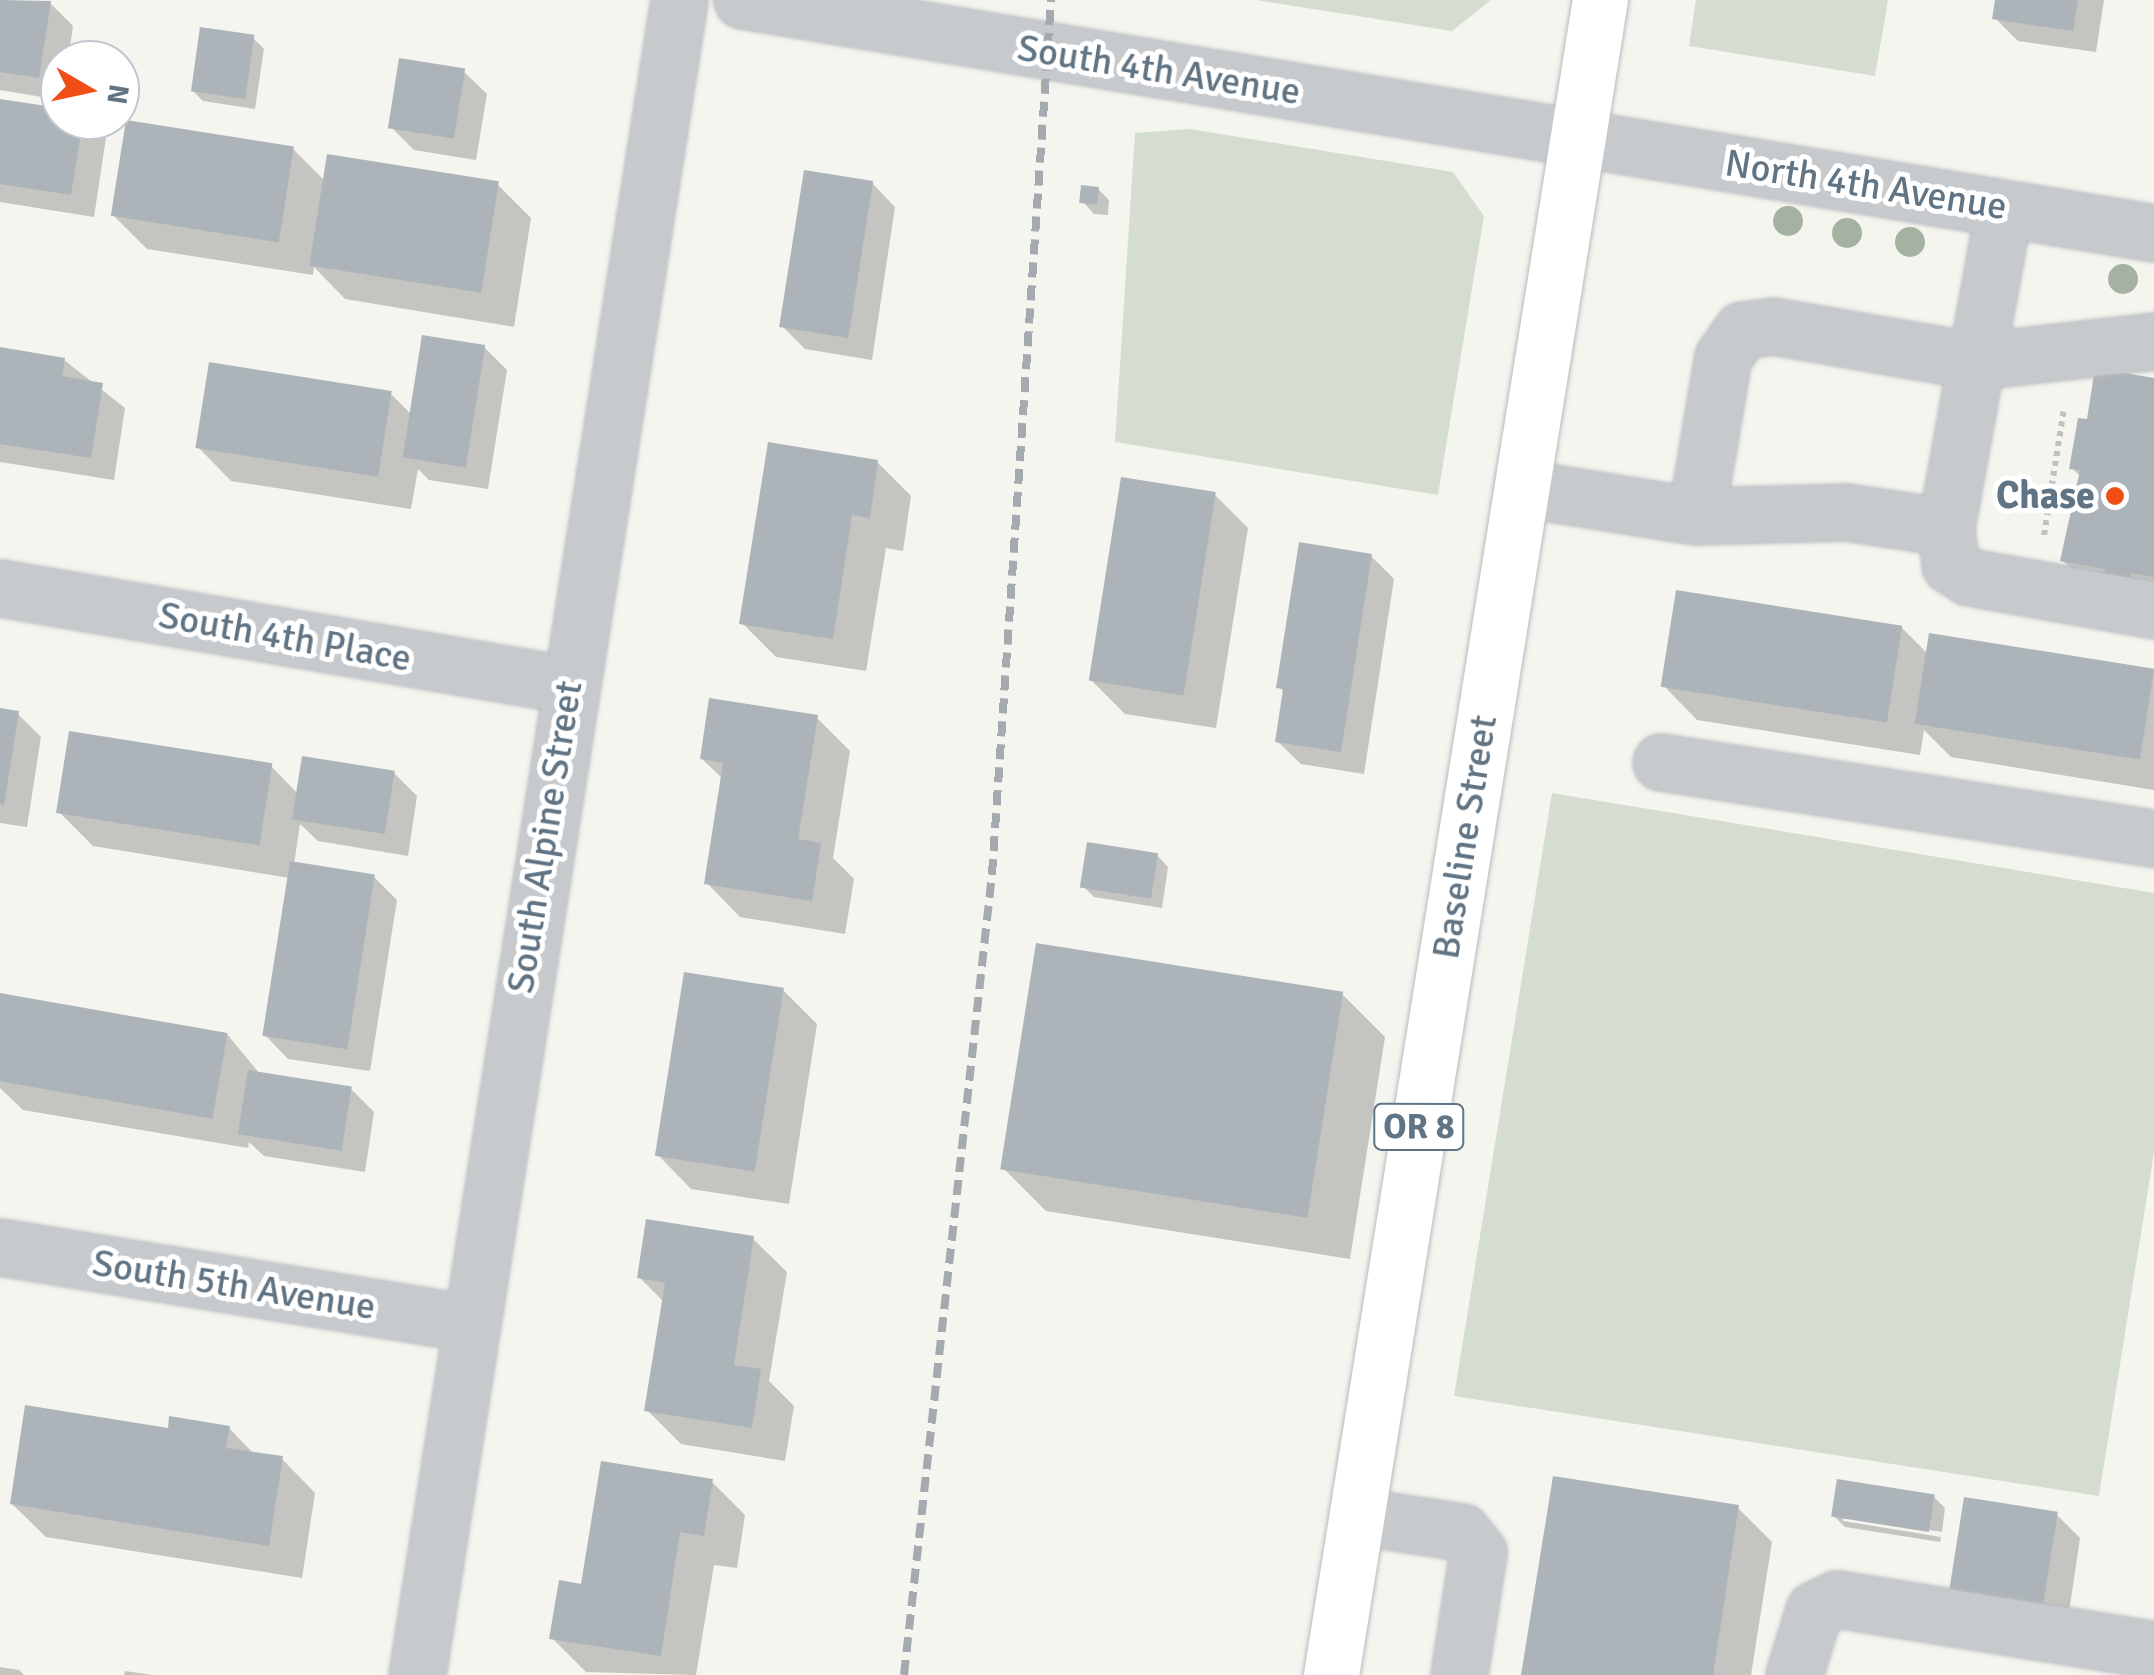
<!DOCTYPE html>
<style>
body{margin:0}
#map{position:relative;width:2154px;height:1675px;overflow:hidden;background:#f5f5f0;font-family:Signika,sans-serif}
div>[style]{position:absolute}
.green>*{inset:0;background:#d5ddd1}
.shadow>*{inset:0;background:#0003}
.building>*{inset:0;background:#acb4b9;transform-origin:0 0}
.path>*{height:6px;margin-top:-3px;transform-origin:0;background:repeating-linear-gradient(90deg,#c0c1c3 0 5px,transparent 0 10px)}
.roads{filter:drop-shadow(0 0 2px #b8bbbe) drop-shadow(0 0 2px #b8bbbe)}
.minor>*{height:55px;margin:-27.5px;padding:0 27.5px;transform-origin:27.5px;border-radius:27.5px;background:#c7cacd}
.highway>*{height:55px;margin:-27.5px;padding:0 27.5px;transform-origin:27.5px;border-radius:27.5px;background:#fff}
.rail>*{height:8px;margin-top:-4px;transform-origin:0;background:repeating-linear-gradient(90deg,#a4aab0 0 15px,transparent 0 23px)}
.trees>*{width:30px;height:30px;margin:-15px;border-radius:50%;background:#a6b2a1}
.dots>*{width:28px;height:28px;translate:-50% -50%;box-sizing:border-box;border:5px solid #fff;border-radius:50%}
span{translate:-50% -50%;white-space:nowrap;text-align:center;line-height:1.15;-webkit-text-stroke:10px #fff;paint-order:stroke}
.shield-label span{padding:2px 8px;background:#fff;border:2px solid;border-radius:8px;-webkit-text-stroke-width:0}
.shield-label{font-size:35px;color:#617484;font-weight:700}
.street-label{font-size:38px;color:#617484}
.poi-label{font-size:38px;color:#617484;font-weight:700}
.right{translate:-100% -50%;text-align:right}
.north{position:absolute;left:40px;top:40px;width:100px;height:100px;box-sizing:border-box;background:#fff;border:2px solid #c0c7ce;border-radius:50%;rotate:99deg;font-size:28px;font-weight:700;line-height:40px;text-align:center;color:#617484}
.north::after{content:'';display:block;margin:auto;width:35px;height:45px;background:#f04e16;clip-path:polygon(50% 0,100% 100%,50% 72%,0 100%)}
</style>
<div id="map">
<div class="green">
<i style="clip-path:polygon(1256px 0,1491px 0,1452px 31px)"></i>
<i style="clip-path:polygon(1696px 0,1888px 0,1875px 76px,1689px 46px)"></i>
<i style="clip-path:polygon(1190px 129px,1453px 172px,1484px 216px,1438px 495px,1115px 442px,1135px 133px)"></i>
<i style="clip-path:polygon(1552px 793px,2154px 893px,2154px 1152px,2099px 1496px,1454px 1396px)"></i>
</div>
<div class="shadow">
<i style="clip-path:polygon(0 0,50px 3px,73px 26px,68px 60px,60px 60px,60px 100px,0 90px)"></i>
<i style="clip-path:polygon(1998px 0,2104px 0,2096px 52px,2018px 41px,1995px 18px)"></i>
<i style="clip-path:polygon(253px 38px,264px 49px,255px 109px,203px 101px,192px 90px)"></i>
<i style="clip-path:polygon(463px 71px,487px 94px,476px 160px,414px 150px,391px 127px)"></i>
<i style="clip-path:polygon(0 101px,60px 111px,60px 120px,88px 120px,106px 138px,94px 217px,0 202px)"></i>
<i style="clip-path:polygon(293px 149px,325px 181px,497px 184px,531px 218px,514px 327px,345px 299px,314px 267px,313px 275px,147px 249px,113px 215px)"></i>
<i style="clip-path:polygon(872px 183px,895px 207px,872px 360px,805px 349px,782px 326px)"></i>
<i style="clip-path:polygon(1098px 189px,1109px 200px,1108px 215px,1094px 214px,1083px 202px)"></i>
<i style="clip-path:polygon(484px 347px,507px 370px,488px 489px,429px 480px,418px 469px,411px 509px,231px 481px,198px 447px,390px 393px,412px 415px)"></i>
<i style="clip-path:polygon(0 350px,64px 360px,125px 408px,114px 480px,0 462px)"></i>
<i style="clip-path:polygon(2154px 381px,2154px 623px,2097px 594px,2063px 561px,2081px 477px,2072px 468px,2089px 422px)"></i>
<i style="clip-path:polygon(877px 462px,911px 496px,903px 551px,886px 548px,866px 671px,776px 657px,742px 623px)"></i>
<i style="clip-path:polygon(1214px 494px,1248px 528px,1216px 728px,1125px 714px,1091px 680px)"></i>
<i style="clip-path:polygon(1371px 556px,1394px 579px,1364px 774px,1301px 764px,1277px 741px,1285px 693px,1279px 687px)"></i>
<i style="clip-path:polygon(1901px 627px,1928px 654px,2154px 671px,2154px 790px,1951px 757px,1924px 730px,1920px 755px,1697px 720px,1664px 686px)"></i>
<i style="clip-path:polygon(0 711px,18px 714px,41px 737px,27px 827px,0 823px)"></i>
<i style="clip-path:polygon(816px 717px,850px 751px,833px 858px,854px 879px,845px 934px,740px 917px,707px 883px,723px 779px,702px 759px)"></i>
<i style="clip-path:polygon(271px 766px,298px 794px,394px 773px,417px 796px,408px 856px,318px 841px,300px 824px,294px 864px,374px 877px,397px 900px,370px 1071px,288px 1059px,265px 1035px,290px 878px,93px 846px,59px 812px)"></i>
<i style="clip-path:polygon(1157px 855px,1168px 867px,1162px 908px,1094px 897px,1083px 886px)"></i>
<i style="clip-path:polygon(783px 990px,817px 1024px,789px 1204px,691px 1189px,658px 1155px)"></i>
<i style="clip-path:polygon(1342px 994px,1385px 1037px,1350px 1259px,1046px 1211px,1003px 1168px)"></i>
<i style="clip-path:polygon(0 1007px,227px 1034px,260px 1074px,351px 1089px,374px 1112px,365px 1172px,264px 1156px,249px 1142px,248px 1148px,23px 1110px,0 1088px)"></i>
<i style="clip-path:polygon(753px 1239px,787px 1272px,769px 1381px,794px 1406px,785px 1461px,681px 1444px,647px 1410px,664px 1302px,639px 1277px)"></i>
<i style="clip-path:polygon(229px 1428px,255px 1455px,282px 1459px,315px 1493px,302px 1578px,46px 1537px,12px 1504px,170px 1431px)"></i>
<i style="clip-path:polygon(711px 1481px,745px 1515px,737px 1568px,714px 1565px,696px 1675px,586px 1672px,552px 1638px,583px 1587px)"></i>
<i style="clip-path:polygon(1934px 1497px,1945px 1508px,1942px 1532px,1843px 1516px,1843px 1521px,1941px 1537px,1940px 1542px,1845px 1527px,1834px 1516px)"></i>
<i style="clip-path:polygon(1738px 1508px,1772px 1542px,1751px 1675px,1524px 1675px)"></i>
<i style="clip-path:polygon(2057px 1515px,2080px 1538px,2067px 1626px,1975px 1611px,1952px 1588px)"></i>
<i style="clip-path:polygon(0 1667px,19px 1670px,24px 1675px,0 1675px)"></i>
<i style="clip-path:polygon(125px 1671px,153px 1675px,124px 1675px)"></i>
</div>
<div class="building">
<i style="clip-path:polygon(0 0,51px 1px,39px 78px,0 72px)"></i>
<i style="clip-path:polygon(1995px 0,2078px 0,2073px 31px,1992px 19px)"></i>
<i style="left:200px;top:27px;width:55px;height:65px;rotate:8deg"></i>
<i style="left:399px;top:58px;width:67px;height:71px;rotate:9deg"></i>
<i style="clip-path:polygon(0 99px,60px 108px,60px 120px,83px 120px,71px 195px,0 184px)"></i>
<i style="left:126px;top:120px;width:170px;height:97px;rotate:9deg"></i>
<i style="left:327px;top:154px;width:174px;height:113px;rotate:9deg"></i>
<i style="left:804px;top:170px;width:70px;height:159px;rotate:9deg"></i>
<i style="left:1081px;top:185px;width:18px;height:18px;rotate:6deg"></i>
<i style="left:422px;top:335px;width:64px;height:124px;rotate:9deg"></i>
<i style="clip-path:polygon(0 347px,65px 358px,62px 376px,103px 383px,91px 458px,0 444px)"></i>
<i style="left:209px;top:362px;width:185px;height:87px;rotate:9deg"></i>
<i style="clip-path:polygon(2095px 368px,2154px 378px,2154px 577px,2131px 573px,2128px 592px,2102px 588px,2105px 569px,2060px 561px,2080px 470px,2069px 469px,2078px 418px,2087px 419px)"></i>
<i style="clip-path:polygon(768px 442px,878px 460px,870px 518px,852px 515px,833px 639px,739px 624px)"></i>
<i style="left:1121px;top:477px;width:96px;height:206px;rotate:9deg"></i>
<i style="clip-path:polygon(1299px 542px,1372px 554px,1341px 752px,1275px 742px,1283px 689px,1276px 688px)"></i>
<i style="left:1676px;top:590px;width:229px;height:98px;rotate:9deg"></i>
<i style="left:1929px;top:633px;width:228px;height:92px;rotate:9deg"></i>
<i style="clip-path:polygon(709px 698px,818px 715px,798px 839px,821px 843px,812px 901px,704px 884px,723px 763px,700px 759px)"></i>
<i style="clip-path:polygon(0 708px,19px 711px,4px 805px,0 804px)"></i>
<i style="left:69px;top:731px;width:206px;height:83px;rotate:9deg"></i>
<i style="left:302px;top:756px;width:94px;height:64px;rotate:9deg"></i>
<i style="left:1087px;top:842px;width:72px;height:46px;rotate:9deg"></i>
<i style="left:290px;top:861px;width:86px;height:177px;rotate:9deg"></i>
<i style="left:1036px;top:943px;width:311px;height:229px;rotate:9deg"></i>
<i style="left:684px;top:972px;width:101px;height:186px;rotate:9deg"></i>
<i style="left:0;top:993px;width:231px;height:87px;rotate:10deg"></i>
<i style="left:248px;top:1070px;width:105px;height:65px;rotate:9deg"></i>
<i style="clip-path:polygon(646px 1219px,754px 1236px,734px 1365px,761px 1369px,752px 1428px,644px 1411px,665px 1283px,637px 1278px)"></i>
<i style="clip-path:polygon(25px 1405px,168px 1428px,169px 1416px,230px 1426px,226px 1448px,283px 1456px,269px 1546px,10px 1504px)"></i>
<i style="clip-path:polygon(601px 1461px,713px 1479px,704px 1536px,680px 1532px,661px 1656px,549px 1639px,559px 1580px,581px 1584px)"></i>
<i style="clip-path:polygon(1553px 1476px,1739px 1505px,1713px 1675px,1521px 1675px)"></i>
<i style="left:1837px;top:1479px;width:99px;height:38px;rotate:9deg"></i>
<i style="left:1964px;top:1497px;width:95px;height:93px;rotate:9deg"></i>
</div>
<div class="path">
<i style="left:2044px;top:535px;width:128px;rotate:-81deg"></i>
</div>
<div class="roads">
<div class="minor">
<i style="left:742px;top:0;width:1431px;rotate:9.37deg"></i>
<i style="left:1521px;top:488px;width:177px;rotate:9.1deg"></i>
<i style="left:1696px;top:516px;width:150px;rotate:-1.5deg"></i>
<i style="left:1846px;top:512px;width:101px;rotate:8.5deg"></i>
<i style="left:1946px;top:527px;width:324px;rotate:-79.7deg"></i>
<i style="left:1696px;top:516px;width:161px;rotate:-80.4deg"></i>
<i style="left:1723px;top:357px;width:33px;rotate:-55deg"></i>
<i style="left:1742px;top:330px;width:31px;rotate:-7deg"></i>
<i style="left:1773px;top:326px;width:206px;rotate:9.8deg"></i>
<i style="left:1976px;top:361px;width:179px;rotate:-6.4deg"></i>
<i style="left:1946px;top:527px;width:38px;rotate:84deg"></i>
<i style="left:1950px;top:565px;width:22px;rotate:32deg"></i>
<i style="left:1969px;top:577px;width:188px;rotate:10.1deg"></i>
<i style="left:0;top:588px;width:578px;rotate:9.66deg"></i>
<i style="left:1661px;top:762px;width:499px;rotate:8.8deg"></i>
<i style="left:0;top:1247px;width:474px;rotate:9.2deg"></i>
<i style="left:1357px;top:1516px;width:106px;rotate:8.7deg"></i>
<i style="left:1462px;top:1532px;width:26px;rotate:51deg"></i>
<i style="left:1478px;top:1552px;width:124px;rotate:98.8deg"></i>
<i style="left:417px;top:1675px;width:1695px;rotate:-81.11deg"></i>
<i style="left:1794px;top:1675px;width:68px;rotate:-72.9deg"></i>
<i style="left:1814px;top:1610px;width:25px;rotate:-26deg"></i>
<i style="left:1837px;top:1599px;width:321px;rotate:9.1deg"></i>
</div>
<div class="highway">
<i style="left:1331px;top:1675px;width:1696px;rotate:-80.88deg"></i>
</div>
</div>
<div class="rail">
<i style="left:904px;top:1675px;width:806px;rotate:-83.73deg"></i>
<i style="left:992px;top:874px;width:876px;rotate:-86.14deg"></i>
</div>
<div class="trees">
<i style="left:1788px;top:221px"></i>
<i style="left:1847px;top:233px"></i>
<i style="left:1910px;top:242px"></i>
<i style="left:2123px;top:279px"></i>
</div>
<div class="dots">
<i style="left:2115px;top:496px;background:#f04e16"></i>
</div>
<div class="shield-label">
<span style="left:1419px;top:1127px">OR 8</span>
</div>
<div class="street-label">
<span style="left:1159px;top:70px;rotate:9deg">South 4th Avenue</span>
<span style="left:1866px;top:185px;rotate:9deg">North 4th Avenue</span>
<span style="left:285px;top:637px;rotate:10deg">South 4th Place</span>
<span style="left:545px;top:837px;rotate:-81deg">South Alpine Street</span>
<span style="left:1465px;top:837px;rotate:-81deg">Baseline Street</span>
<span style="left:234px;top:1285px;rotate:9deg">South 5th Avenue</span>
</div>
<div class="poi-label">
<span class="right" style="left:2095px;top:496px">Chase</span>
</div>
<div class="north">N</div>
</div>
